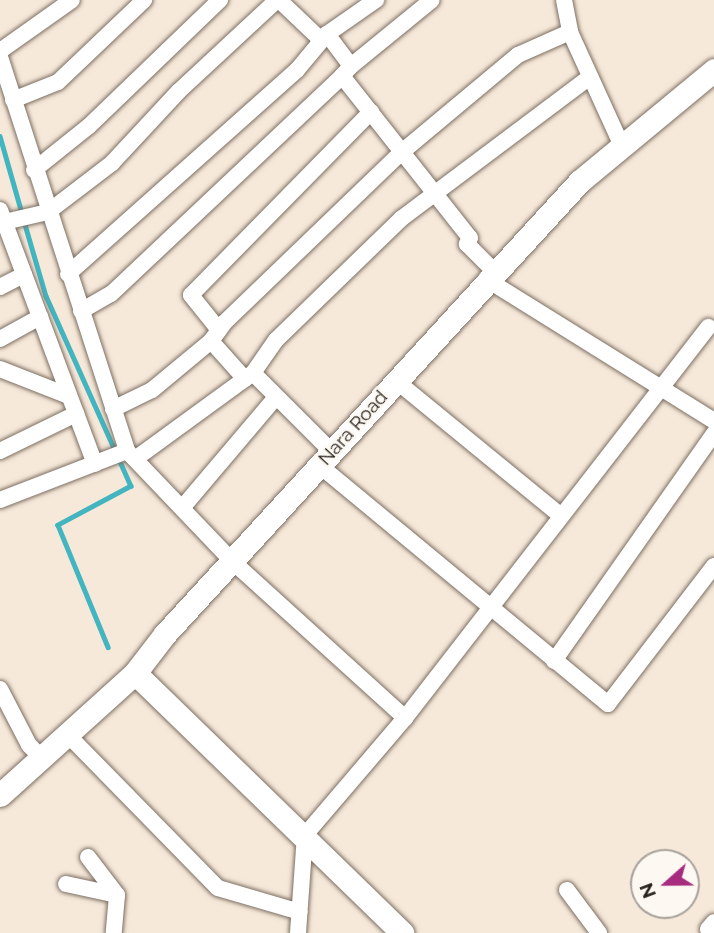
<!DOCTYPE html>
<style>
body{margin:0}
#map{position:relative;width:714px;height:933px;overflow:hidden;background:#f7e9da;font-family:Raleway,sans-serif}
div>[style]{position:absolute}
.stream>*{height:4.5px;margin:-2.25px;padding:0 2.25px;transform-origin:2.25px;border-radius:2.25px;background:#42b5c0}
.roads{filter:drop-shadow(0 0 2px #7c6f62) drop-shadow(0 0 2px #7c6f62)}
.street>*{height:16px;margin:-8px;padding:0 8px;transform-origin:8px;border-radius:8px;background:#fff}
.secondary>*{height:23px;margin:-11.5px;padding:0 11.5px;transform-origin:11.5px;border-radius:11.5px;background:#fff}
span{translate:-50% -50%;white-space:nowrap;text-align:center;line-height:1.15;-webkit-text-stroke:5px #fdf8f2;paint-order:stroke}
.street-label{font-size:19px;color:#27221c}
.north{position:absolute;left:630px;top:849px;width:70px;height:70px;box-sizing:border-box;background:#fdf8f2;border:2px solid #a7a29c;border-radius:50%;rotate:249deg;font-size:19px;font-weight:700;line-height:28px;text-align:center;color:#27221c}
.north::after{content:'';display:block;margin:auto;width:24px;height:32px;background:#a72b7f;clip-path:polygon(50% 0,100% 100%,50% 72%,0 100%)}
</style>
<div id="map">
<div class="stream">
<i style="left:0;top:136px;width:80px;rotate:74.1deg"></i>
<i style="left:24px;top:221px;width:78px;rotate:73.7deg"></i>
<i style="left:46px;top:296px;width:208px;rotate:65.9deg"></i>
<i style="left:131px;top:486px;width:83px;rotate:151.9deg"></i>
<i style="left:58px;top:525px;width:132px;rotate:67.7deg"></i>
</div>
<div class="roads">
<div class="street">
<i style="left:279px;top:0;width:57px;rotate:43.6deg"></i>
<i style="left:320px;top:39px;width:9px;rotate:-36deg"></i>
<i style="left:327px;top:34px;width:40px;rotate:53deg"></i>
<i style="left:351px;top:66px;width:13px;rotate:132deg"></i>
<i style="left:342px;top:76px;width:206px;rotate:51.7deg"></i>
<i style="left:470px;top:238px;width:7px;rotate:117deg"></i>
<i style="left:467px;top:244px;width:38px;rotate:45deg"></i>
<i style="left:564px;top:0;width:33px;rotate:79deg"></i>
<i style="left:570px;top:32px;width:125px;rotate:65.5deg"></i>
<i style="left:0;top:51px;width:88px;rotate:-35.3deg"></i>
<i style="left:0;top:57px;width:414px;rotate:72.1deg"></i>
<i style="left:351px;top:66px;width:104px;rotate:-39.2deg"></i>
<i style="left:13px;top:100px;width:48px;rotate:-21.8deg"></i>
<i style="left:58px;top:82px;width:119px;rotate:-43.6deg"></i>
<i style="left:34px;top:170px;width:70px;rotate:-38.7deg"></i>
<i style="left:89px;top:126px;width:182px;rotate:-43.9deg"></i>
<i style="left:0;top:210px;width:271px;rotate:69.5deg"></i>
<i style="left:0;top:223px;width:49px;rotate:-12.9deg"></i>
<i style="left:48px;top:212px;width:81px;rotate:-37.4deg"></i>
<i style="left:112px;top:163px;width:98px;rotate:-47.1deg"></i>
<i style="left:179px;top:91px;width:134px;rotate:-42.9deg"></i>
<i style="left:68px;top:274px;width:307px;rotate:-41.7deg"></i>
<i style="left:297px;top:70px;width:47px;rotate:-50.2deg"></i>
<i style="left:327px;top:34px;width:60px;rotate:-34.8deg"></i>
<i style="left:486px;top:279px;width:269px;rotate:31.9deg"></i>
<i style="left:0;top:287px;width:27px;rotate:-27deg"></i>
<i style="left:81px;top:311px;width:34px;rotate:-30deg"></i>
<i style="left:111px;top:294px;width:318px;rotate:-43.3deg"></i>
<i style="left:219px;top:330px;width:45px;rotate:-128.7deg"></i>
<i style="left:191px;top:295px;width:257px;rotate:-45.5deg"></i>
<i style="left:0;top:339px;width:46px;rotate:-28.8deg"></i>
<i style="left:0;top:369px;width:74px;rotate:21.4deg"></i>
<i style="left:253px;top:373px;width:40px;rotate:-55.1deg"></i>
<i style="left:276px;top:340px;width:175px;rotate:-44.1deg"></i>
<i style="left:402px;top:218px;width:235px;rotate:-36.9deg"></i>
<i style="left:245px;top:379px;width:51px;rotate:-131.8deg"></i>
<i style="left:211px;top:341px;width:22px;rotate:-54deg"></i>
<i style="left:224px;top:323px;width:248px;rotate:-43.9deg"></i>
<i style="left:403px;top:151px;width:150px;rotate:-39.9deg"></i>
<i style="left:518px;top:55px;width:57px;rotate:-23.9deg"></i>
<i style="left:395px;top:380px;width:213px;rotate:39.3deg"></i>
<i style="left:113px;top:409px;width:43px;rotate:-26deg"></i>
<i style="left:152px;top:390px;width:77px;rotate:-39.7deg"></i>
<i style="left:0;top:451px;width:85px;rotate:-26deg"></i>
<i style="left:135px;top:459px;width:146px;rotate:-36.1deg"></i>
<i style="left:253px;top:373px;width:110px;rotate:45deg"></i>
<i style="left:319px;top:465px;width:375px;rotate:39.6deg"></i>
<i style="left:608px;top:704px;width:174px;rotate:-52.5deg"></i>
<i style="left:0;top:500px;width:136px;rotate:-21.1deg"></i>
<i style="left:127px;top:451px;width:152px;rotate:46.3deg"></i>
<i style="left:232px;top:561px;width:234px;rotate:42.2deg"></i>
<i style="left:405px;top:718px;width:154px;rotate:130.5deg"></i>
<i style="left:305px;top:835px;width:98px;rotate:94.1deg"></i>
<i style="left:182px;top:508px;width:145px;rotate:-49.7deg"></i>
<i style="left:554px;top:661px;width:279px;rotate:-54.9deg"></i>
<i style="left:0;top:689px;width:63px;rotate:62.6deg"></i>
<i style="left:29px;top:745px;width:18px;rotate:45deg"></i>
<i style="left:405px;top:718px;width:495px;rotate:-52.2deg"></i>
<i style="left:68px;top:735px;width:214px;rotate:45.6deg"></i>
<i style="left:218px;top:888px;width:85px;rotate:16.3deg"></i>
<i style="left:88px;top:857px;width:48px;rotate:52.7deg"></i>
<i style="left:66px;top:884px;width:52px;rotate:12.2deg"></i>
<i style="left:117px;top:895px;width:38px;rotate:95deg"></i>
<i style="left:567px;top:890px;width:54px;rotate:53.3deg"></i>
<i style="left:710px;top:933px;width:4px;rotate:-117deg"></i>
<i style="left:708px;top:929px;width:9px;rotate:-49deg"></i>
</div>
<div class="secondary">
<i style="left:135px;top:673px;width:373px;rotate:44.2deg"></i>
<i style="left:0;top:795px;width:182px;rotate:-42.1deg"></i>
<i style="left:135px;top:673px;width:49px;rotate:-52.4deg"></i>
<i style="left:165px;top:634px;width:614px;rotate:-47.51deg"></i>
<i style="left:580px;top:181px;width:174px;rotate:-39.6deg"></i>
</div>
</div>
<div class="street-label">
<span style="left:353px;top:428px;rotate:-48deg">Nara Road</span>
</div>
<div class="north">N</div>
</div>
